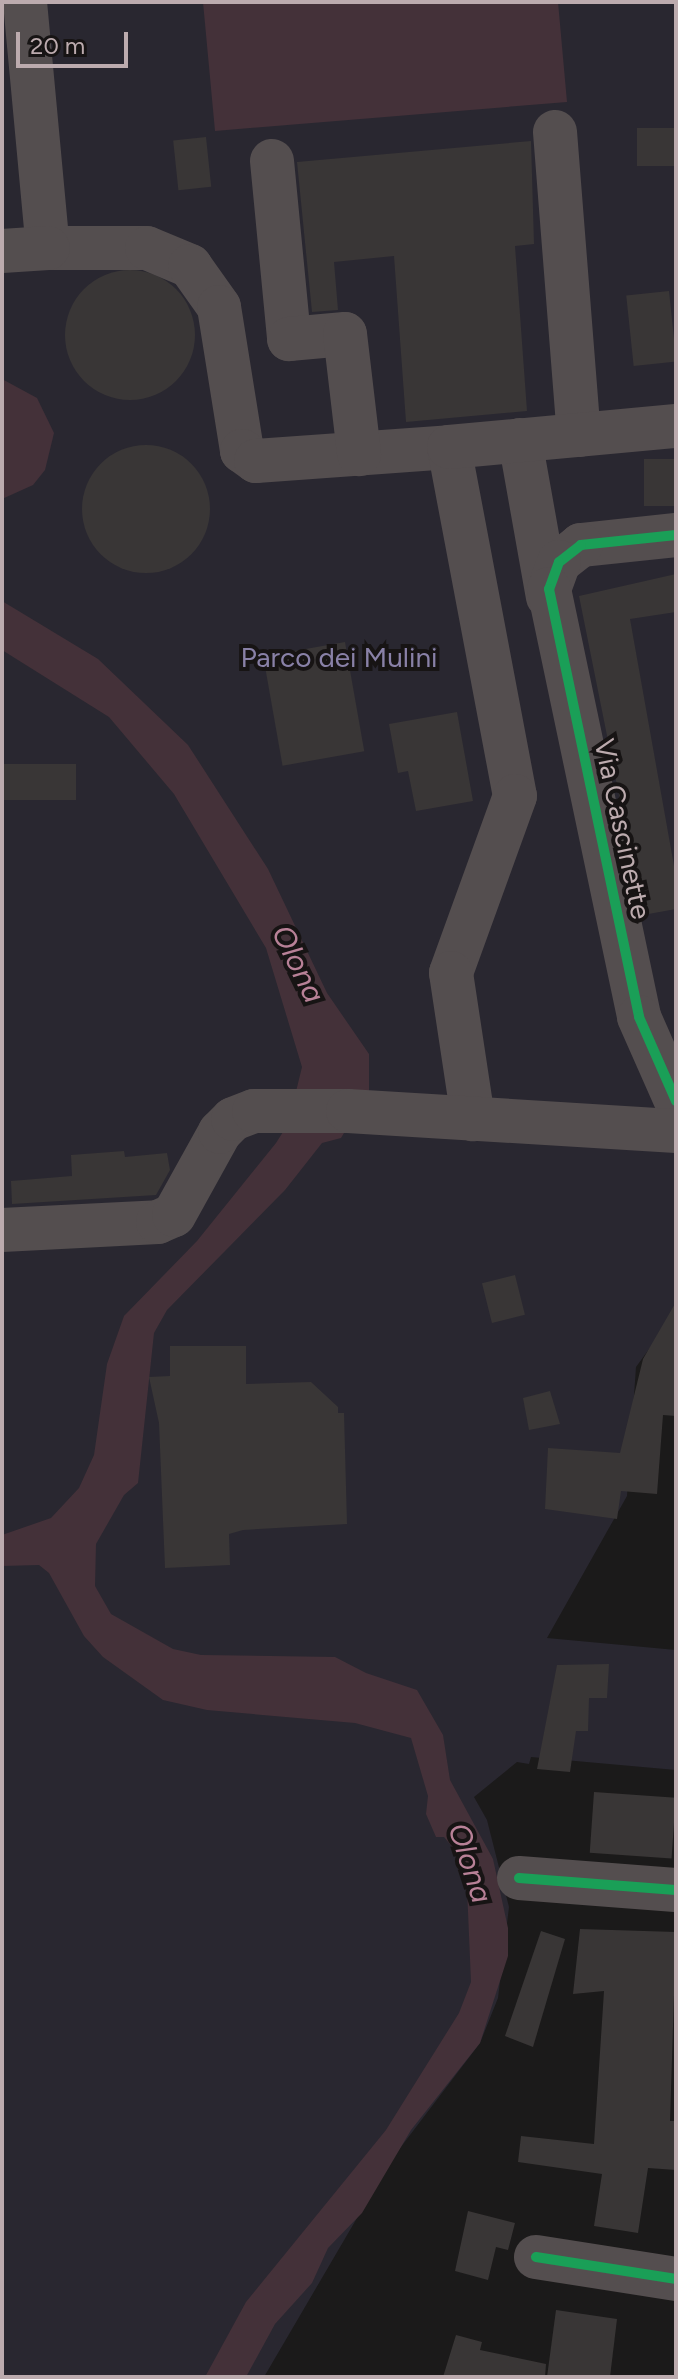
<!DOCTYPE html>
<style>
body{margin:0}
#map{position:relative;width:678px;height:2379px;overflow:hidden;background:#1b1a1a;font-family:Figtree,sans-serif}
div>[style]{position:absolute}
.green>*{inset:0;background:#292730}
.water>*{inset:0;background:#443139}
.building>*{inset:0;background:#393636;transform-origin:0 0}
.round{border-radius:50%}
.minor>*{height:44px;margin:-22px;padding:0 22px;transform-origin:22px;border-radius:22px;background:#544e4f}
.cycleway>*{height:10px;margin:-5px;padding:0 5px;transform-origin:5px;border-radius:5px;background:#1a9f57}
span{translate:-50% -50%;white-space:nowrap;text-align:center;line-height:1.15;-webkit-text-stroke:8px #171414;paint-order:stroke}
.park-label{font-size:28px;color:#8981a7}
.street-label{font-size:28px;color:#bcabae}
.water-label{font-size:30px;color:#b88197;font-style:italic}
.frame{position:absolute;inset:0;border:4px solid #bcabae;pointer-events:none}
.scale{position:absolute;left:16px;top:32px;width:112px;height:36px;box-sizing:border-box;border:4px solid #bcabae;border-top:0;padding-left:10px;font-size:24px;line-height:28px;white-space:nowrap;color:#bcabae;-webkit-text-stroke:6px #171414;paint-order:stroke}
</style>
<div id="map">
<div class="green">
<i style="clip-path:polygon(2px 2px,676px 2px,676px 1312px,636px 1367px,627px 1496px,547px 1638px,676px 1650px,676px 1770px,531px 1757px,529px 1764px,517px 1762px,474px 1797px,487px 1820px,509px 1907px,498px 1998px,480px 2043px,391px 2160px,264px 2377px,2px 2377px)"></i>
</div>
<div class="water">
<i style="clip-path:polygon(203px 2px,558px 2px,567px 102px,215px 131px)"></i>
<i style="clip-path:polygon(2px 379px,37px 398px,54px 433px,45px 470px,33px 485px,2px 499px)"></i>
<i style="clip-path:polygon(2px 601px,98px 659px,188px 745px,268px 869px,327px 993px,369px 1054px,369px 1091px,341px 1138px,322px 1143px,285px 1190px,167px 1310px,154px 1333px,138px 1483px,124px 1495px,96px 1544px,95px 1586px,111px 1614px,173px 1649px,201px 1655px,335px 1657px,366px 1673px,417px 1690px,443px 1735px,450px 1780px,493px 1859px,508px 1928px,508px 1956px,480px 2043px,411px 2130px,362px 2213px,328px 2248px,312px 2283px,275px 2324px,246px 2377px,205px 2377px,246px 2302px,386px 2130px,459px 2013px,471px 1982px,467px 1888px,454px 1849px,444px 1837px,436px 1837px,426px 1814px,428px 1796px,411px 1738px,355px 1723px,207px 1710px,163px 1700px,103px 1657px,84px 1636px,49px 1573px,39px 1565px,2px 1566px,2px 1535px,51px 1518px,79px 1488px,94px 1455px,107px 1364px,124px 1316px,197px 1241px,276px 1143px,288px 1124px,302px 1067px,266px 948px,174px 794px,109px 717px,2px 650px)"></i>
</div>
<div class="building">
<i style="left:676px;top:128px;width:38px;height:39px;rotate:90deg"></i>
<i style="left:206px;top:137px;width:50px;height:33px;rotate:84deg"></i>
<i style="clip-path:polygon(531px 141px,534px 244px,515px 246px,527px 411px,406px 422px,394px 256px,334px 262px,338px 310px,312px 312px,297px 162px)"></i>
<i class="round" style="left:65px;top:270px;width:130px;height:130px"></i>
<i style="left:669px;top:291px;width:71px;height:43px;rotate:84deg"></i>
<i class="round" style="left:82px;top:445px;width:128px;height:128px"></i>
<i style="left:676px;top:459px;width:47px;height:32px;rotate:90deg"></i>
<i style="clip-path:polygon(676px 574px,676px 612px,630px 619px,676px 877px,676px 909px,643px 915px,579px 596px)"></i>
<i style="left:345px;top:642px;width:111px;height:83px;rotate:80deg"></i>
<i style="clip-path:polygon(457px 712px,473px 801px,416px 811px,408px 771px,398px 773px,389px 724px)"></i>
<i style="left:2px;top:764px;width:74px;height:36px"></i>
<i style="clip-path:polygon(124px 1151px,125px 1157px,167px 1153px,170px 1170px,156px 1195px,12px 1204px,11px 1181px,72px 1176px,71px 1155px)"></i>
<i style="left:515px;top:1275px;width:41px;height:34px;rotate:76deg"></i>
<i style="clip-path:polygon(676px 1302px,676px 1416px,663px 1415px,657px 1494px,621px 1491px,617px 1519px,545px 1509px,548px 1448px,620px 1453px,643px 1359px)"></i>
<i style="clip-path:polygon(170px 1346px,246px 1346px,246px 1384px,311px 1382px,338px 1407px,338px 1413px,344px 1413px,347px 1524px,243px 1530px,229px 1534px,230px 1565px,165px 1568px,159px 1423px,149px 1377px,170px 1376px)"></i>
<i style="clip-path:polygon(550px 1391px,560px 1424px,529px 1430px,523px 1398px)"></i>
<i style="clip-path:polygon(609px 1664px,607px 1698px,589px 1698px,588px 1731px,576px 1731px,570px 1772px,537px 1769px,557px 1665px)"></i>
<i style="left:594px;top:1792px;width:82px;height:61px;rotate:4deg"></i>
<i style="clip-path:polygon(580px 1929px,676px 1932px,670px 2121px,676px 2121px,676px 2170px,648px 2168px,638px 2233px,594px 2226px,602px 2174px,518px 2162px,521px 2136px,594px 2144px,604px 1991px,573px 1994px)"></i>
<i style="clip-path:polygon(541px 1931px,565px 1939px,533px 2047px,505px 2036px)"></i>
<i style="clip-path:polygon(468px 2211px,515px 2223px,508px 2250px,496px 2247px,488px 2280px,455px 2271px)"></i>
<i style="clip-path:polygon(556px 2310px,617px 2319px,610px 2377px,547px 2377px)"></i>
<i style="clip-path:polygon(456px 2335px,482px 2342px,480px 2350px,546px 2364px,545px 2377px,443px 2377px)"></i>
</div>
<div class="minor">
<i style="left:25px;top:2px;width:247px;rotate:84.7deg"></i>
<i style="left:48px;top:248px;width:99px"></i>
<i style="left:147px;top:248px;width:47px;rotate:22.7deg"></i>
<i style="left:190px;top:266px;width:50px;rotate:54.7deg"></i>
<i style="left:219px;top:307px;width:146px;rotate:80.9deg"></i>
<i style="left:242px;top:451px;width:17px;rotate:36deg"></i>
<i style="left:256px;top:461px;width:194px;rotate:-4.1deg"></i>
<i style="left:449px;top:447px;width:355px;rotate:79.3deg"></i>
<i style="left:515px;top:796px;width:188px;rotate:109.9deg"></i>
<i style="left:451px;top:973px;width:148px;rotate:81.4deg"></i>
<i style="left:555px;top:132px;width:304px;rotate:85.5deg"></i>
<i style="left:272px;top:161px;width:179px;rotate:84.5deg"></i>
<i style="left:289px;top:339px;width:56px;rotate:-5.1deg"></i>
<i style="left:345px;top:334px;width:121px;rotate:83.3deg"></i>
<i style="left:2px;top:251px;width:46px;rotate:-3.7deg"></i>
<i style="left:520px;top:440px;width:159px;rotate:79.9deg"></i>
<i style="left:449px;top:447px;width:228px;rotate:-5.3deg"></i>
<i style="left:676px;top:535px;width:96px;rotate:174deg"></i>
<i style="left:581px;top:545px;width:28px;rotate:142deg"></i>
<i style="left:559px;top:562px;width:29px;rotate:110deg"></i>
<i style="left:549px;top:589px;width:437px;rotate:78.1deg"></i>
<i style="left:639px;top:1017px;width:92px;rotate:66.2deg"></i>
<i style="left:2px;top:1230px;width:156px;rotate:-2.9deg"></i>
<i style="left:158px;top:1222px;width:17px;rotate:-24deg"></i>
<i style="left:174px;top:1215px;width:95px;rotate:-61deg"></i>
<i style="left:220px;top:1132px;width:18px;rotate:-45deg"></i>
<i style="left:233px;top:1119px;width:22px;rotate:-21deg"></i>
<i style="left:254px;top:1111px;width:94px"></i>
<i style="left:348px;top:1111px;width:329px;rotate:3.5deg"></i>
<i style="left:519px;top:1878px;width:157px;rotate:4.4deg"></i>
<i style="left:536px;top:2257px;width:142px;rotate:8.9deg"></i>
</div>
<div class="cycleway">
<i style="left:676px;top:535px;width:96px;rotate:174deg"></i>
<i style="left:581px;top:545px;width:28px;rotate:142deg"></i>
<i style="left:559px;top:562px;width:29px;rotate:110deg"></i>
<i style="left:549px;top:589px;width:437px;rotate:78.1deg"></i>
<i style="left:639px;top:1017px;width:92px;rotate:66.2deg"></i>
<i style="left:519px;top:1878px;width:157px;rotate:4.4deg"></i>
<i style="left:536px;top:2257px;width:142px;rotate:8.9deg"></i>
</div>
<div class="park-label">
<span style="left:339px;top:657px">Parco dei Mulini</span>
</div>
<div class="street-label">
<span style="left:623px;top:829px;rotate:78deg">Via Cascinette</span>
</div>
<div class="water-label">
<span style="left:298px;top:964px;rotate:64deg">Olona</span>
<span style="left:470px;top:1863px;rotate:72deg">Olona</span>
</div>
<div class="frame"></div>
<div class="scale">20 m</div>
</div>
